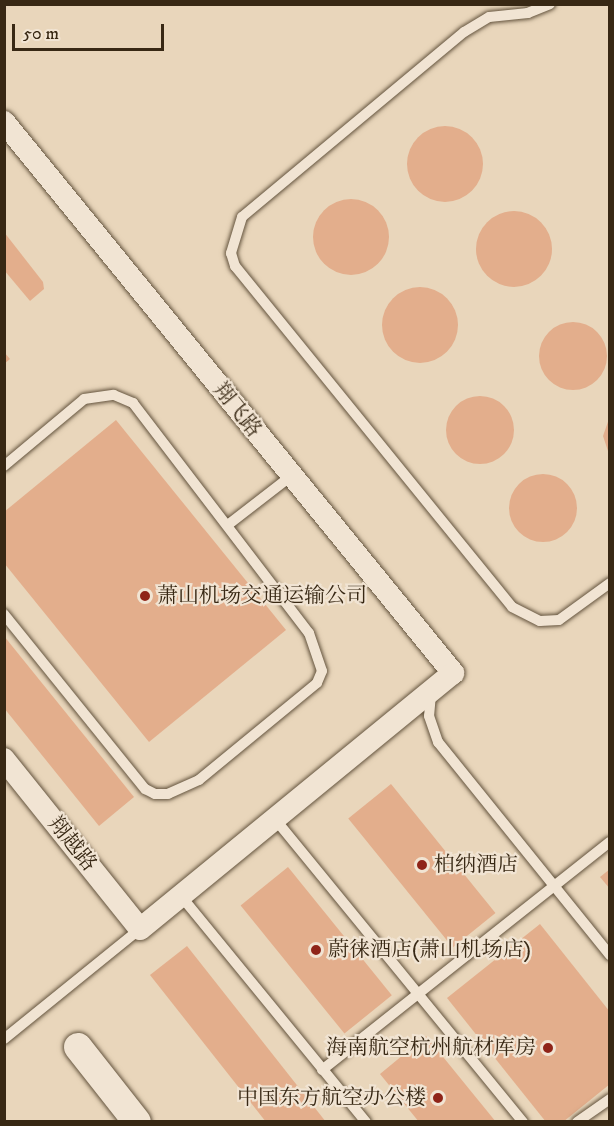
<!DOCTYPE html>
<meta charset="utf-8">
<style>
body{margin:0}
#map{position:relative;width:614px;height:1126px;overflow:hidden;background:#e9d6bb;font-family:"IM FELL DW Pica","Noto Serif SC",serif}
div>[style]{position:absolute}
.building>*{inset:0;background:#e3ae8c;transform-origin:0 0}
.round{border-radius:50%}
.roads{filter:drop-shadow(0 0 2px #64543e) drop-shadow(0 0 2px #64543e)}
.service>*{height:10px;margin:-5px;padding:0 5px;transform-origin:5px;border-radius:5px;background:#f1e4d3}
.minor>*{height:22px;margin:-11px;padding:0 11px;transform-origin:11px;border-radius:11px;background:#f1e4d3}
.tertiary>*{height:28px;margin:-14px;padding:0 14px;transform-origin:14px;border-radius:14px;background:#f1e4d3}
.dots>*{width:16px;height:16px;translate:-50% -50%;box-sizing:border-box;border:3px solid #f1e4d3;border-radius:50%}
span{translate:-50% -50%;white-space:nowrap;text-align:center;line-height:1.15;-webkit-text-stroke:4.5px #f1e4d3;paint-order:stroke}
.street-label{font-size:21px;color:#382814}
.poi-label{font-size:21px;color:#382814}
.left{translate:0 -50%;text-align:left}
.right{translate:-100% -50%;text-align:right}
.frame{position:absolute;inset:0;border:6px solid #382814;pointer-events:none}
.scale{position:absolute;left:12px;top:24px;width:152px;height:27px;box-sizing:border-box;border:3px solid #382814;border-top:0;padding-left:8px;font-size:18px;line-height:21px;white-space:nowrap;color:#382814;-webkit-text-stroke:4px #f1e4d3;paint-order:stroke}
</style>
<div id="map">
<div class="building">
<i class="round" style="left:407px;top:126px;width:76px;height:76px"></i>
<i class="round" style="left:313px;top:199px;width:76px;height:76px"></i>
<i class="round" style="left:476px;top:211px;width:76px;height:76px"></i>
<i style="clip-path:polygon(4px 232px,43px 282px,44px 289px,30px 301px,4px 270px)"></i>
<i class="round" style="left:382px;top:287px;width:76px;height:76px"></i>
<i class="round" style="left:539px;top:322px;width:68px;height:68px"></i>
<i style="clip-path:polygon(4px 352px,10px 359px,4px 364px)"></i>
<i class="round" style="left:446px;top:396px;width:68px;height:68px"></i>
<i style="clip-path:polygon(610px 416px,610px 457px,603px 436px)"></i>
<i style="clip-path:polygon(116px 420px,286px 630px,149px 742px,4px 563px,4px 512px)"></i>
<i class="round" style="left:509px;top:474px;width:68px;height:68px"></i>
<i style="clip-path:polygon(4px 636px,134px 797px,99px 826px,4px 708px)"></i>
<i style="left:391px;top:784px;width:166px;height:55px;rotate:51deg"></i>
<i style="left:288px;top:867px;width:165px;height:61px;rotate:51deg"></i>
<i style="clip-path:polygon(610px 869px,610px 889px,600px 877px)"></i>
<i style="clip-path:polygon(540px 924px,610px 1012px,610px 1084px,563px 1122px,546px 1122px,447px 998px)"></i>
<i style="clip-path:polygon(187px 946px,326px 1122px,266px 1122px,150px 975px)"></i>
<i style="clip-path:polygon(426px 1036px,496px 1122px,419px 1122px,380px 1074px)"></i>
</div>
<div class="roads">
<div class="service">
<i style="left:550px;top:4px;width:24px;rotate:158deg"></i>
<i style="left:528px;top:13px;width:39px;rotate:174deg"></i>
<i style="left:489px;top:17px;width:29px;rotate:149deg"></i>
<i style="left:464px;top:32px;width:289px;rotate:140.2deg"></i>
<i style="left:242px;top:217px;width:38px;rotate:107deg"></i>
<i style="left:231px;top:253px;width:14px;rotate:73deg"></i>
<i style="left:235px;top:266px;width:439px;rotate:50.9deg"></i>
<i style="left:512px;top:607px;width:31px;rotate:27deg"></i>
<i style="left:540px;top:621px;width:19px;rotate:-3deg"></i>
<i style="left:559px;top:620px;width:63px;rotate:-36deg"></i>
<i style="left:4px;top:466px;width:104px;rotate:-39.9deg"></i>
<i style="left:84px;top:399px;width:30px;rotate:-8deg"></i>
<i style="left:114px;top:395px;width:21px;rotate:23deg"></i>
<i style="left:133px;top:403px;width:290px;rotate:52.6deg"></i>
<i style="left:309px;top:633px;width:40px;rotate:71.1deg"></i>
<i style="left:322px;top:671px;width:13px;rotate:113deg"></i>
<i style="left:317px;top:683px;width:153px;rotate:140.6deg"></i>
<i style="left:199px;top:780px;width:34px;rotate:156deg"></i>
<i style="left:168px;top:794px;width:13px;rotate:180deg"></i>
<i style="left:155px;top:794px;width:11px;rotate:-153deg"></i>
<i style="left:145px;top:789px;width:225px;rotate:-128.9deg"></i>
<i style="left:229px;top:524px;width:78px;rotate:-37.7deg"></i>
<i style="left:431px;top:694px;width:22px;rotate:95deg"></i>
<i style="left:429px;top:716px;width:28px;rotate:71deg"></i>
<i style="left:438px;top:742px;width:274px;rotate:51.1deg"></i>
<i style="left:275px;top:819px;width:392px;rotate:50.7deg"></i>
<i style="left:181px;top:896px;width:292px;rotate:50.7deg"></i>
<i style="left:4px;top:1039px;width:175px;rotate:-39deg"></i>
<i style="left:322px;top:1070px;width:367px;rotate:-38.4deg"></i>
<i style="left:577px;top:1122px;width:40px;rotate:-34.9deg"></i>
</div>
<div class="minor">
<i style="left:4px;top:122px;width:711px;rotate:50.82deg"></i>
<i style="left:453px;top:673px;width:404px;rotate:140.7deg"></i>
<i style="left:140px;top:929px;width:218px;rotate:-128.7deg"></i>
</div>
<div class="tertiary">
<i style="left:78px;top:1047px;width:95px;rotate:51.8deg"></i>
</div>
</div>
<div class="dots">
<i style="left:145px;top:596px;background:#8f2418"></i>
<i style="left:422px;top:865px;background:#8f2418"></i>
<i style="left:316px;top:950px;background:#8f2418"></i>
<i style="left:548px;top:1048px;background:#8f2418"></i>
<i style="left:438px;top:1098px;background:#8f2418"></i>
</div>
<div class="street-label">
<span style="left:237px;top:410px;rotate:51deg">翔飞路</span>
<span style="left:72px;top:844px;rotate:51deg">翔越路</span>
</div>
<div class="poi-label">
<span class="left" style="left:157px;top:596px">萧山机场交通运输公司</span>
<span class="left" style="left:434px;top:865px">柏纳酒店</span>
<span class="left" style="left:328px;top:950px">蔚徕酒店(萧山机场店)</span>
<span class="right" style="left:536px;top:1048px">海南航空杭州航材库房</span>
<span class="right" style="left:426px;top:1098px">中国东方航空办公楼</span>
</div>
<div class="frame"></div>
<div class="scale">50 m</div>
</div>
